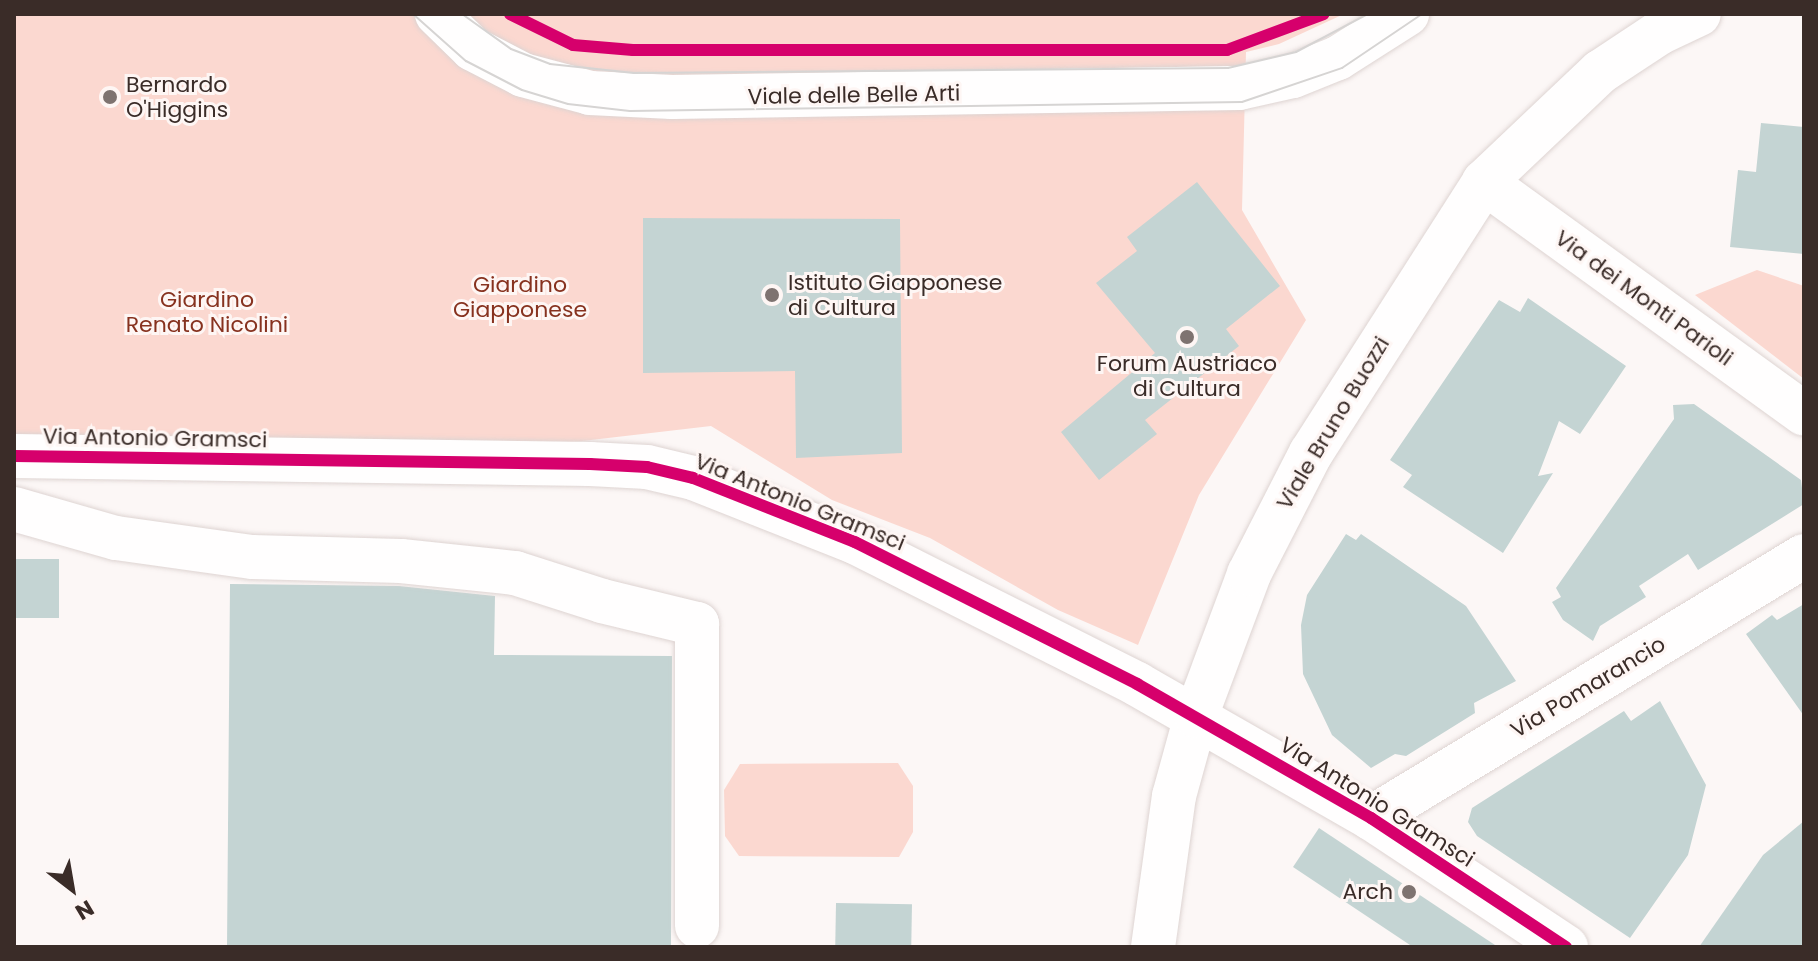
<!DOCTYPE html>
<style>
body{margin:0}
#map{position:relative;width:1818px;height:961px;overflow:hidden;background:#fcf7f6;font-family:Poppins,sans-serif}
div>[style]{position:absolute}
.green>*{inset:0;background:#fbd8d0}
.building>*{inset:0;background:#c4d4d3;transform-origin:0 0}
.roads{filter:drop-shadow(0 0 2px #ded4d2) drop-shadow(0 0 2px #ded4d2)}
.minor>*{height:44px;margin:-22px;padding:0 22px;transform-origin:22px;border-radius:22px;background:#fffefe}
.tram>*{height:2px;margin:-1px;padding:0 1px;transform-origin:1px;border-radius:1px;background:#d6d4d3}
.cycleway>*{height:12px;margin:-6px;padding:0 6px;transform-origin:6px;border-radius:6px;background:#d6006c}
.dots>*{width:22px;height:22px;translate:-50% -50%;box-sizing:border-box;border:4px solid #fef6f4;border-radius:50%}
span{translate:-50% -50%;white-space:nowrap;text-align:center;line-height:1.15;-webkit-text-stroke:6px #fef6f4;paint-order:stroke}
.poi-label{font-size:22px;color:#3a2c28}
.left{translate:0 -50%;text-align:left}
.right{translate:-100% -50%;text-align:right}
.street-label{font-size:22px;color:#3a2c28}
.park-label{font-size:22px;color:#87321f}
.frame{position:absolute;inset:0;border:16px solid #3a2c28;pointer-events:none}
.north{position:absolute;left:32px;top:849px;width:80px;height:80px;-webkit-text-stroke:6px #fef6f4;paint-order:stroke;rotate:149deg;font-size:22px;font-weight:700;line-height:32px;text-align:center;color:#3a2c28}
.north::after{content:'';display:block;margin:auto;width:28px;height:36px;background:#3a2c28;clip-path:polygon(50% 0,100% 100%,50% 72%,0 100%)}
</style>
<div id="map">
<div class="green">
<i style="clip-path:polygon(14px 14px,1344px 14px,1279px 44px,1246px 52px,1242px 210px,1306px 320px,1199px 495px,1138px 645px,1058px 610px,930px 538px,832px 500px,711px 426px,548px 445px,14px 439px)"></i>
<i style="clip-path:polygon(1757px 270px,1804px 286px,1804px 379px,1695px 295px)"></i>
<i style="clip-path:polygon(898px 763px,913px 786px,913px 832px,899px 857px,739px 856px,725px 836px,724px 790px,740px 764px)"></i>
</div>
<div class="building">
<i style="clip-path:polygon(1761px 123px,1804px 127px,1804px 254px,1730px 247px,1738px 170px,1756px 172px)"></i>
<i style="clip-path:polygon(1197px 182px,1280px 286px,1226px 329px,1239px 346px,1145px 420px,1157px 434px,1099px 480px,1061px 432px,1155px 353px,1096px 283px,1137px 251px,1127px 237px)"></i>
<i style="clip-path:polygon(643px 218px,900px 219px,902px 453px,796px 458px,795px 371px,643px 373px)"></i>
<i style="clip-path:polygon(1528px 298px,1626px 366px,1580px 434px,1559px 421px,1538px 476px,1553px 473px,1503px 553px,1403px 487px,1412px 475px,1390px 460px,1499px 300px,1520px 312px)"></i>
<i style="clip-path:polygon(1694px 404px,1801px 480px,1804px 504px,1698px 570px,1688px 554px,1639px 586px,1646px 597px,1600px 626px,1593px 641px,1563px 620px,1552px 602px,1561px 597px,1556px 588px,1674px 419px,1673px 405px)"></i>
<i style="clip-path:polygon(1346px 534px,1356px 540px,1361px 534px,1466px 606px,1516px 681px,1474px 703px,1475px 713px,1406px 756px,1395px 754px,1371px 768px,1332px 735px,1303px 674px,1301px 625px,1307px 595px)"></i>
<i style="left:59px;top:559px;width:59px;height:45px;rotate:90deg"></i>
<i style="clip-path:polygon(230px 584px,399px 586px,495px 596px,494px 655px,672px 656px,671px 947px,227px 947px)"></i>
<i style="clip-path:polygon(1804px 604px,1804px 716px,1746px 634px,1772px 615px,1777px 620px)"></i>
<i style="clip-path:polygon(1660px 701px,1706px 785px,1688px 855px,1630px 938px,1477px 836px,1468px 822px,1472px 808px,1624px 711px,1631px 721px)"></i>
<i style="clip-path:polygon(1804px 821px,1804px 947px,1699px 947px,1763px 855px)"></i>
<i style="clip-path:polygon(1319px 828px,1498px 947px,1413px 947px,1293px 867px)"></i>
<i style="left:836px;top:903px;width:76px;height:44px;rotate:1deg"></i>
</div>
<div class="roads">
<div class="minor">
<i style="left:437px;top:14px;width:50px;rotate:44.2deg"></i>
<i style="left:473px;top:49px;width:56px;rotate:27.5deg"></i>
<i style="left:523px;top:75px;width:69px;rotate:15deg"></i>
<i style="left:590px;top:93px;width:82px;rotate:2.8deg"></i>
<i style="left:672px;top:97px;width:567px;rotate:-0.91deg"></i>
<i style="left:1239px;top:88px;width:55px;rotate:-12.5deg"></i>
<i style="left:1293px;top:76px;width:48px;rotate:-21.8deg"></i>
<i style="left:1338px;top:58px;width:82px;rotate:-32.5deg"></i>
<i style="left:1484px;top:182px;width:395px;rotate:35.9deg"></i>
<i style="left:14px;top:456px;width:576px;rotate:0.8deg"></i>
<i style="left:590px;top:464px;width:57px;rotate:3deg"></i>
<i style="left:647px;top:467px;width:47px;rotate:13.4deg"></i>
<i style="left:693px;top:478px;width:174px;rotate:21.6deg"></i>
<i style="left:855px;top:542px;width:316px;rotate:26.7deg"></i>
<i style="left:1137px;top:684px;width:270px;rotate:29.8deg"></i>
<i style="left:1371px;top:818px;width:234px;rotate:33.5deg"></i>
<i style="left:14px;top:509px;width:106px;rotate:15.9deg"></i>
<i style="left:116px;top:538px;width:137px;rotate:8deg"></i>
<i style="left:252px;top:557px;width:149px;rotate:1.5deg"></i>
<i style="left:401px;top:561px;width:115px;rotate:6deg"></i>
<i style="left:515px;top:573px;width:91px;rotate:17.8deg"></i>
<i style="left:602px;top:601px;width:98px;rotate:13.6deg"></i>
<i style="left:697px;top:624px;width:302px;rotate:90deg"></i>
<i style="left:1371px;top:818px;width:506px;rotate:-31.18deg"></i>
<i style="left:1153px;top:947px;width:152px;rotate:-82.1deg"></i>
<i style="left:1174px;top:796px;width:83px;rotate:-74.6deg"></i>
<i style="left:1196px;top:716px;width:152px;rotate:-69.5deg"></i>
<i style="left:1249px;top:574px;width:136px;rotate:-62.9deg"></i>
<i style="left:1311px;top:453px;width:322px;rotate:-57.4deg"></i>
<i style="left:1484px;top:182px;width:160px;rotate:-43.5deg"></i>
<i style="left:1600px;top:72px;width:71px;rotate:-33.5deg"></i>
<i style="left:1659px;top:33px;width:44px;rotate:-25.4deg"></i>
</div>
</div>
<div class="tram">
<i style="left:413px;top:14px;width:71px;rotate:41.6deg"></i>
<i style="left:466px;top:61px;width:63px;rotate:27.4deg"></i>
<i style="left:522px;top:90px;width:48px;rotate:16.9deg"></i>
<i style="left:568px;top:104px;width:62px;rotate:6.4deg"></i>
<i style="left:630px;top:111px;width:612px;rotate:-0.84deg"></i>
<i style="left:1242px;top:102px;width:106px;rotate:-18.8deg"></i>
<i style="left:1342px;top:68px;width:97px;rotate:-34deg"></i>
<i style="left:462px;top:14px;width:60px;rotate:35.5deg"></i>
<i style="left:511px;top:49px;width:42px;rotate:21deg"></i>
<i style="left:550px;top:64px;width:84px;rotate:6.1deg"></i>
<i style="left:634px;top:73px;width:594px;rotate:-0.48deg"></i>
<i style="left:1228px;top:68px;width:70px;rotate:-13.2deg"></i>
<i style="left:1296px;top:52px;width:81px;rotate:-27.8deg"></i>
</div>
<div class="cycleway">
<i style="left:510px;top:14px;width:70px;rotate:26.2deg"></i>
<i style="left:573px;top:45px;width:60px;rotate:4.8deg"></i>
<i style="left:633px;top:50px;width:594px"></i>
<i style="left:1227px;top:50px;width:103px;rotate:-20.4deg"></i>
<i style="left:14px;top:456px;width:576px;rotate:0.8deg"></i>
<i style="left:590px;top:464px;width:57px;rotate:3deg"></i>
<i style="left:647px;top:467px;width:47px;rotate:13.4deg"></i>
<i style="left:693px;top:478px;width:174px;rotate:21.6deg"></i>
<i style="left:855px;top:542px;width:316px;rotate:26.7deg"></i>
<i style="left:1137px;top:684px;width:270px;rotate:29.8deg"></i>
<i style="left:1371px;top:818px;width:234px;rotate:33.5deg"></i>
</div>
<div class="dots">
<i style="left:110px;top:97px;background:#7e7370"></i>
<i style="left:772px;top:295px;background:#7e7370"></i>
<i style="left:1187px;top:337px;background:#7e7370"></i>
<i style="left:1409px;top:892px;background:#7e7370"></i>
</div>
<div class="poi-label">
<span class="left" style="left:126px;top:97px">Bernardo<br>O'Higgins</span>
<span class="left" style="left:788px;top:295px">Istituto Giapponese<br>di Cultura</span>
<span style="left:1187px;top:376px">Forum Austriaco<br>di Cultura</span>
<span class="right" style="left:1393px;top:892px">Arch</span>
</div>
<div class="street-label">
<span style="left:854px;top:95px;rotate:-1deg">Viale delle Belle Arti</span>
<span style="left:1644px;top:298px;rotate:36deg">Via dei Monti Parioli</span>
<span style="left:1333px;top:423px;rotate:-59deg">Viale Bruno Buozzi</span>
<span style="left:155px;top:438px;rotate:1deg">Via Antonio Gramsci</span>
<span style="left:800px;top:502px;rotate:22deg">Via Antonio Gramsci</span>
<span style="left:1588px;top:687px;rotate:-31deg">Via Pomarancio</span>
<span style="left:1377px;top:802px;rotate:32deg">Via Antonio Gramsci</span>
</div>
<div class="park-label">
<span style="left:520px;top:297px">Giardino<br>Giapponese</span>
<span style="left:207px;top:312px">Giardino<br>Renato Nicolini</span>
</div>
<div class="frame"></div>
<div class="north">N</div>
</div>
